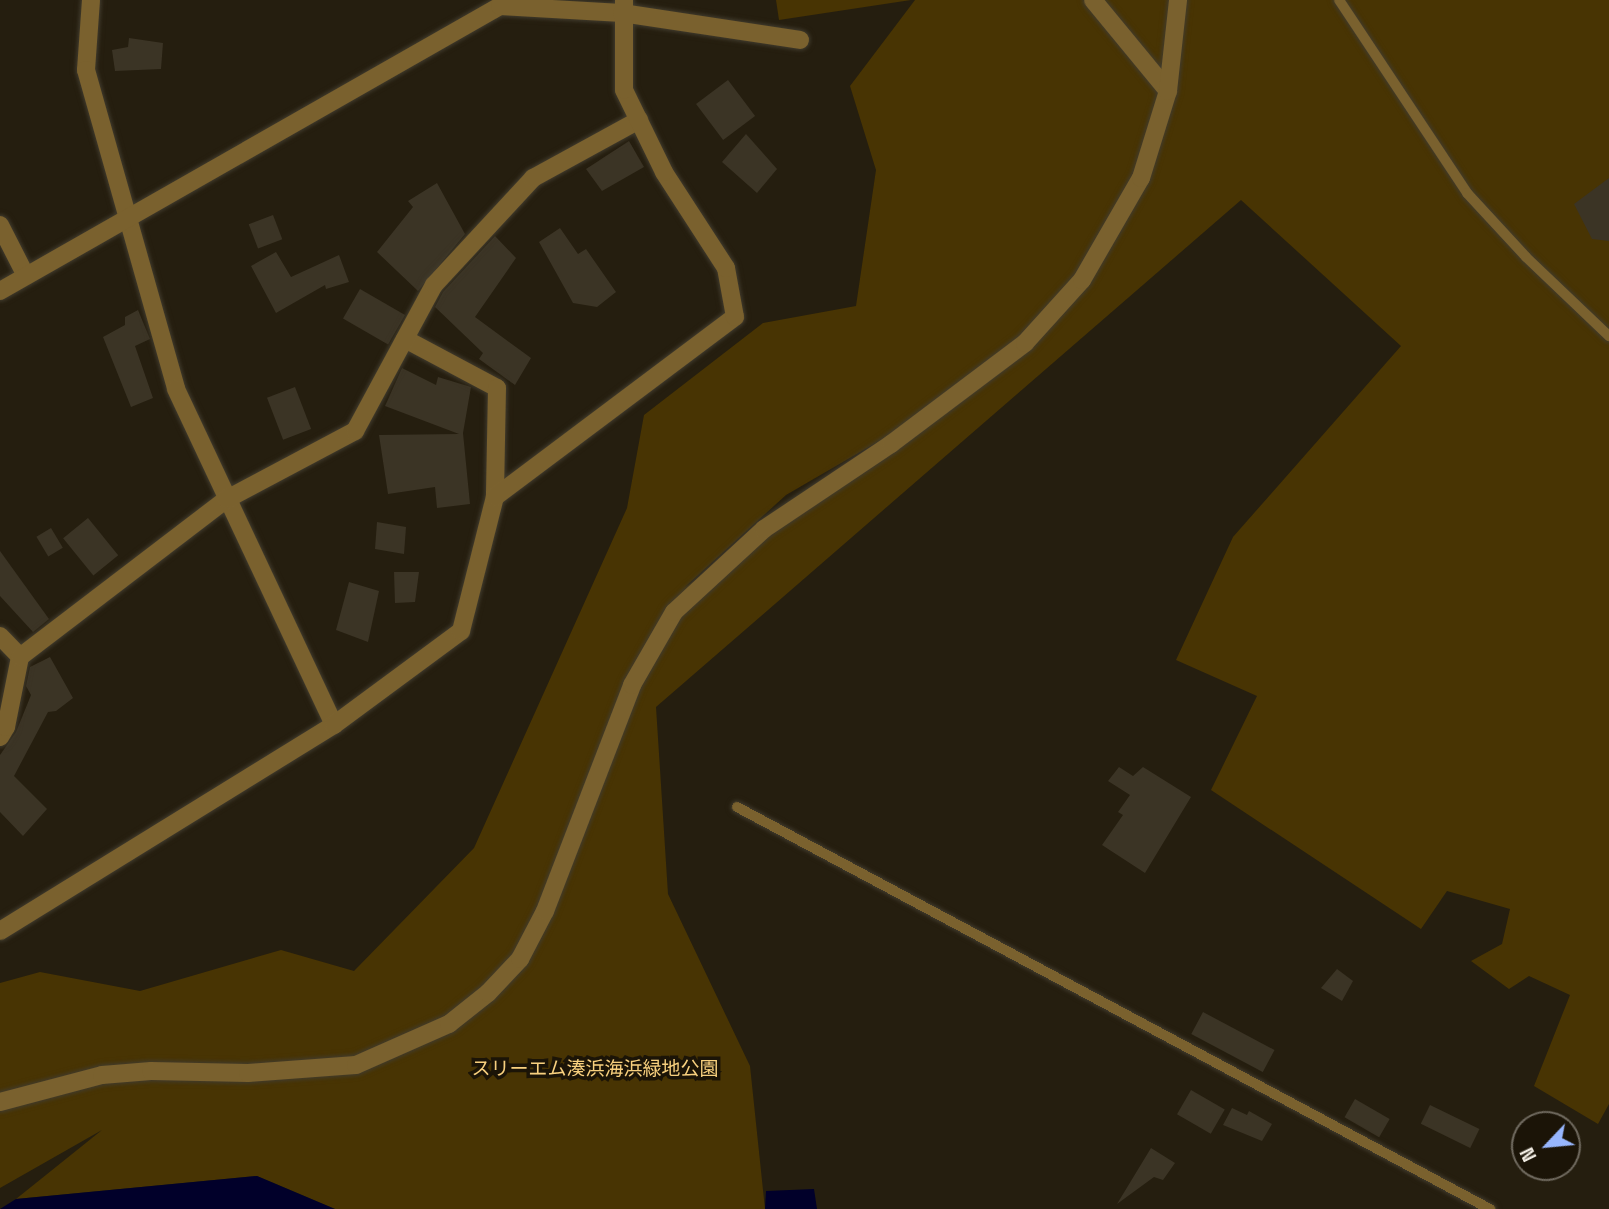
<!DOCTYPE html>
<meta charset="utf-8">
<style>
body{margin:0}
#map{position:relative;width:1609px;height:1209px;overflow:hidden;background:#251e0f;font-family:"Space Grotesk","Noto Sans JP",sans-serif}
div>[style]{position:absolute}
.green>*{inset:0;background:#483403}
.water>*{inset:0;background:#01002a}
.building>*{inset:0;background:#3b3425;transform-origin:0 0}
.roads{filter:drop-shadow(0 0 2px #413b2d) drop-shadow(0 0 2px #413b2d)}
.service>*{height:10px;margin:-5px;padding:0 5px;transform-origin:5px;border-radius:5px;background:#7a612e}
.minor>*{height:18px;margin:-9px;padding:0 9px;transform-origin:9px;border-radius:9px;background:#7a612e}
.tertiary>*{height:18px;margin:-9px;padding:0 9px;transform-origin:9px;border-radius:9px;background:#7a612e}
span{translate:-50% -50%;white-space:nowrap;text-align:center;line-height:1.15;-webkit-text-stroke:7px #1b1407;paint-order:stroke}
.park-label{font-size:19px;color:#f8d07e}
.north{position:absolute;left:1511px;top:1111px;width:70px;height:70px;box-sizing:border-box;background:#1b1407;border:2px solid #706a5f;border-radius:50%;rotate:244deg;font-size:19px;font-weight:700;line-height:28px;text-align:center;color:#f0ebe2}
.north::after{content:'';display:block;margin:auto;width:24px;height:32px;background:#97b6fd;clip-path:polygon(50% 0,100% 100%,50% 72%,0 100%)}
</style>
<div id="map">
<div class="green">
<i style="clip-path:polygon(776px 0,911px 0,779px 20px)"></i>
<i style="clip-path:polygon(evenodd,915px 0,1609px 0,1609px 1104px,1598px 1124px,1534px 1086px,1570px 995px,1529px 976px,1509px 989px,1471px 961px,1502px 944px,1510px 909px,1447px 891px,1421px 929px,1211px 790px,1257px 696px,1176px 660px,1233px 537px,1401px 346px,1241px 200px,656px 707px,668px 894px,750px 1066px,765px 1209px,335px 1209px,257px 1176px,16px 1199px,102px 1130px,0 1188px,0 983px,40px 972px,140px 991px,281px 950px,354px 971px,474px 848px,627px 508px,644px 415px,763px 323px,856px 306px,876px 170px,850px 86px,915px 0,905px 426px,902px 443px,804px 513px,685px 587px,786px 495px,905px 426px)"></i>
</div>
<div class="water">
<i style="clip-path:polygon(257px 1176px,335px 1209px,0 1209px,16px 1199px)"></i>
<i style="clip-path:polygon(814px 1189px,817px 1209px,765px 1209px,766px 1191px)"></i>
</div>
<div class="building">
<i style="clip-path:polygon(129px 38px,163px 43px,161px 69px,115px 71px,112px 50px,128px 47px)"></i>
<i style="left:728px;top:80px;width:45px;height:40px;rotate:53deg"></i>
<i style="clip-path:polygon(746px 134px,777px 169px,757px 193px,722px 162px)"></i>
<i style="clip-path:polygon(629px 141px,644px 167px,602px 191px,586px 169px)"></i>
<i style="clip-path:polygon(1609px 178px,1609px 241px,1592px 239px,1574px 204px)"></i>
<i style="clip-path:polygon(437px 183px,465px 234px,418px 291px,377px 252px,413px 207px,408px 201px)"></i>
<i style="left:273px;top:215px;width:26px;height:26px;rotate:69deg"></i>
<i style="clip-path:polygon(560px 228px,578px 254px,586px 249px,616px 292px,597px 307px,573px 303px,539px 242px)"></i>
<i style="clip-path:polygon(495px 236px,516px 258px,475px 317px,531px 358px,515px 385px,479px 359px,483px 353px,435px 307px,443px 292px)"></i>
<i style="clip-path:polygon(276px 252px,291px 277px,339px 255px,349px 282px,326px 289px,325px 285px,276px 313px,251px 266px)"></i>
<i style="left:360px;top:289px;width:52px;height:34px;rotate:30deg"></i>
<i style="clip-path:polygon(138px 310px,150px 339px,135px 346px,153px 398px,131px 407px,103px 337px,125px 325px,125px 317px)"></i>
<i style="clip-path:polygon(402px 368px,436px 385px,438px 377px,471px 387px,463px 433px,470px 504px,437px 508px,435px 487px,388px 494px,379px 435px,459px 434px,385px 406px)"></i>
<i style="left:295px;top:387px;width:45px;height:30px;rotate:69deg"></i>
<i style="left:88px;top:518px;width:48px;height:32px;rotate:51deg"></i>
<i style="clip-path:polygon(377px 522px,406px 527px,404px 554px,375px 549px)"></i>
<i style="left:51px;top:528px;width:23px;height:17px;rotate:59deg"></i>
<i style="clip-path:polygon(0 551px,49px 619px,33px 632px,0 596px)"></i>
<i style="clip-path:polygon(394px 572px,419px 572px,415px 602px,395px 603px)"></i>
<i style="clip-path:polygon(349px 582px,379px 591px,368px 642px,336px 630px)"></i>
<i style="clip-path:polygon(50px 657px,73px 698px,56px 711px,48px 712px,14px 776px,47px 809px,23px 836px,0 812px,0 755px,16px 732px,31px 695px,26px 686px,30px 667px)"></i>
<i style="clip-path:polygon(1119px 767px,1133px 776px,1143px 767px,1191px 797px,1145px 873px,1102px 845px,1123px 815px,1118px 812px,1130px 795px,1108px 781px)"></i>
<i style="clip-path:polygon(1337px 969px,1353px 981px,1342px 1001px,1321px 988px)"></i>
<i style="left:1203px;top:1012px;width:81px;height:25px;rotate:28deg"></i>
<i style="left:1191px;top:1090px;width:39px;height:28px;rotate:30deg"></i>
<i style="left:1355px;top:1099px;width:40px;height:21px;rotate:30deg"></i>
<i style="left:1430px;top:1105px;width:55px;height:21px;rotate:26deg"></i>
<i style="clip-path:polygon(1232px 1108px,1247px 1115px,1249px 1111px,1272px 1124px,1262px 1141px,1223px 1125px)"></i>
<i style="clip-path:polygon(1151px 1148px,1175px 1163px,1163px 1180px,1154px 1177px,1117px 1204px)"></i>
</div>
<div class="roads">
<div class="service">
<i style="left:1339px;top:0;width:232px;rotate:56.4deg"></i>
<i style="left:1467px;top:193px;width:87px;rotate:47.3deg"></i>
<i style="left:1526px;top:257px;width:115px;rotate:43.6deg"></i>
<i style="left:737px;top:807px;width:854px;rotate:28.1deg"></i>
</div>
<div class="minor">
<i style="left:91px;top:0;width:70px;rotate:94.1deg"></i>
<i style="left:86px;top:70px;width:331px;rotate:74.2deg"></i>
<i style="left:176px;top:389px;width:371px;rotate:64.8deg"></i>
<i style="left:1093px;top:0;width:118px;rotate:50.5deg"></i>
<i style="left:0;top:225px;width:57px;rotate:63deg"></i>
<i style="left:0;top:291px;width:576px;rotate:-29.68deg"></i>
<i style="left:500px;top:6px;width:122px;rotate:3.3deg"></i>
<i style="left:622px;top:13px;width:180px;rotate:8.6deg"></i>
<i style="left:405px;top:339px;width:104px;rotate:28deg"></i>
<i style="left:497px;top:388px;width:109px;rotate:91.1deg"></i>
<i style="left:0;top:636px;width:29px;rotate:46deg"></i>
<i style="left:0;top:737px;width:12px;rotate:-59deg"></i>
<i style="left:6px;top:727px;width:71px;rotate:-78.7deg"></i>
<i style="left:20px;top:657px;width:260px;rotate:-37.4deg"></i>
<i style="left:227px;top:499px;width:145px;rotate:-28deg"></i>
<i style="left:355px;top:431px;width:166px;rotate:-61.6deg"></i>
<i style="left:434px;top:285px;width:146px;rotate:-47.2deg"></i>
<i style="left:533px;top:178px;width:121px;rotate:-28.7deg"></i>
<i style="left:0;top:931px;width:392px;rotate:-31.7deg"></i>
<i style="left:334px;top:725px;width:158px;rotate:-36.5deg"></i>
<i style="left:461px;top:631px;width:138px;rotate:-75.8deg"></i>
<i style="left:495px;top:497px;width:300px;rotate:-36.9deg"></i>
<i style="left:735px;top:317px;width:50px;rotate:-100.4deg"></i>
<i style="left:726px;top:268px;width:114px;rotate:-122.9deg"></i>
<i style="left:664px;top:172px;width:91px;rotate:-116deg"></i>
<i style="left:624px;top:90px;width:90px;rotate:-90deg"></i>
</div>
<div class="tertiary">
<i style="left:0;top:1102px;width:106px;rotate:-14.8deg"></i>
<i style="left:102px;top:1075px;width:49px;rotate:-4.7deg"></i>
<i style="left:151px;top:1071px;width:97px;rotate:1.2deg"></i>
<i style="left:248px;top:1073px;width:108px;rotate:-4.2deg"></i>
<i style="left:356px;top:1065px;width:102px;rotate:-23.8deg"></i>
<i style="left:449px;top:1024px;width:50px;rotate:-38.5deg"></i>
<i style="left:488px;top:993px;width:47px;rotate:-46.7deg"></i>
<i style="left:520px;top:959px;width:54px;rotate:-62.5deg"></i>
<i style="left:545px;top:911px;width:242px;rotate:-68.9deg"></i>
<i style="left:632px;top:685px;width:84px;rotate:-60.1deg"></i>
<i style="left:674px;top:612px;width:122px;rotate:-42.7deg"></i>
<i style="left:764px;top:529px;width:153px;rotate:-33.8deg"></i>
<i style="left:891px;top:444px;width:168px;rotate:-37deg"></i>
<i style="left:1025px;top:343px;width:85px;rotate:-47.9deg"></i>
<i style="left:1082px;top:280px;width:118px;rotate:-60deg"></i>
<i style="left:1141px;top:178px;width:91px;rotate:-72.8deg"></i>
<i style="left:1168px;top:91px;width:92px;rotate:-83.7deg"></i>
</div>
</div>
<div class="park-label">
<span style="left:595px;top:1069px">スリーエム湊浜海浜緑地公園</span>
</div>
<div class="north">N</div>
</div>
